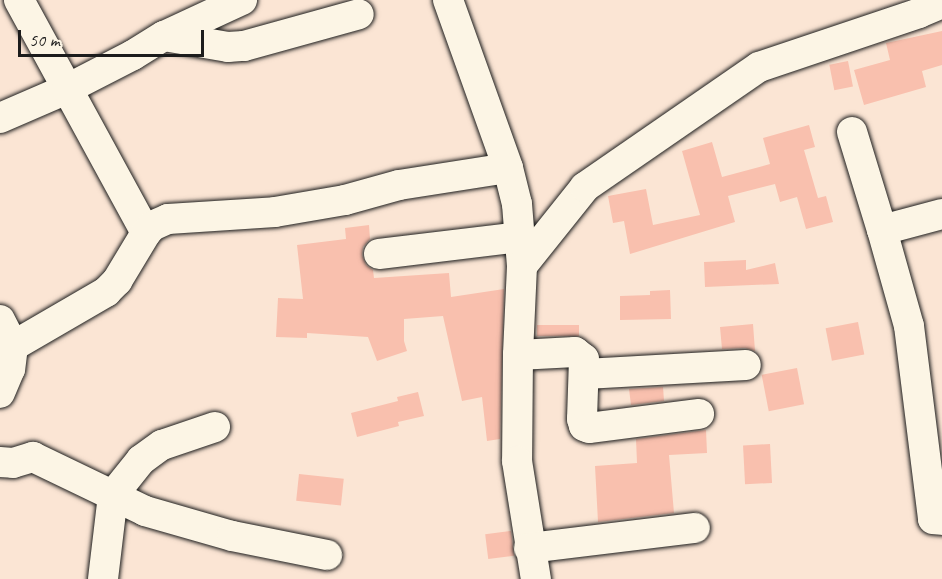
<!DOCTYPE html>
<style>
body{margin:0}
#map{position:relative;width:942px;height:579px;overflow:hidden;background:#fcf5e5;font-family:Caveat,sans-serif}
div>[style]{position:absolute}
.built>*{inset:0;background:#fbe5d4;transform-origin:0 0}
.building>*{inset:0;background:#f9c0ae;transform-origin:0 0}
.roads{filter:drop-shadow(0 0 2px #1c1c1c) drop-shadow(0 0 2px #1c1c1c)}
.minor>*{height:30px;margin:-15px;padding:0 15px;transform-origin:15px;border-radius:15px;background:#fcf5e5}
span{translate:-50% -50%;white-space:nowrap;text-align:center;line-height:1.15;-webkit-text-stroke:4.5px #fcf5e5;paint-order:stroke}
.scale{position:absolute;left:18px;top:30px;width:186px;height:27px;box-sizing:border-box;border:3px solid #1c1c1c;border-top:0;padding-left:8px;font-size:18px;line-height:21px;white-space:nowrap;color:#1c1c1c;-webkit-text-stroke:4px #fcf5e5;paint-order:stroke}
</style>
<div id="map">
<div class="built">
<i style="left:0;top:0;width:942px;height:579px"></i>
</div>
<div class="building">
<i style="clip-path:polygon(942px 31px,942px 65px,922px 71px,926px 87px,864px 105px,854px 70px,890px 60px,886px 43px)"></i>
<i style="left:848px;top:61px;width:26px;height:19px;rotate:79deg"></i>
<i style="clip-path:polygon(809px 125px,815px 147px,804px 150px,818px 198px,826px 196px,833px 222px,806px 229px,797px 197px,780px 202px,775px 184px,728px 196px,735px 222px,630px 254px,624px 221px,613px 223px,608px 196px,646px 189px,653px 225px,700px 215px,682px 151px,712px 142px,722px 177px,770px 164px,763px 138px)"></i>
<i style="clip-path:polygon(369px 225px,370px 239px,363px 247px,362px 255px,366px 265px,373px 270px,374px 278px,449px 273px,451px 297px,504px 289px,500px 439px,487px 441px,482px 397px,462px 401px,443px 316px,404px 319px,404px 341px,407px 351px,377px 361px,368px 337px,307px 333px,307px 338px,276px 337px,278px 298px,303px 299px,297px 245px,346px 239px,345px 228px)"></i>
<i style="clip-path:polygon(746px 260px,746px 270px,775px 263px,779px 284px,705px 287px,704px 262px)"></i>
<i style="clip-path:polygon(670px 290px,671px 319px,620px 320px,620px 296px,650px 295px,650px 291px)"></i>
<i style="left:858px;top:322px;width:33px;height:33px;rotate:79deg"></i>
<i style="clip-path:polygon(753px 324px,755px 351px,745px 348px,722px 349px,720px 327px)"></i>
<i style="left:579px;top:325px;width:11px;height:42px;rotate:90deg"></i>
<i style="left:797px;top:368px;width:37px;height:36px;rotate:79deg"></i>
<i style="clip-path:polygon(663px 387px,664px 401px,631px 405px,629px 389px)"></i>
<i style="clip-path:polygon(418px 392px,424px 416px,398px 422px,399px 426px,357px 437px,351px 413px,398px 401px,397px 397px)"></i>
<i style="clip-path:polygon(706px 430px,707px 453px,669px 455px,674px 513px,598px 522px,595px 466px,637px 463px,636px 439px)"></i>
<i style="left:770px;top:444px;width:39px;height:27px;rotate:87deg"></i>
<i style="left:299px;top:474px;width:45px;height:27px;rotate:6deg"></i>
<i style="left:511px;top:531px;width:25px;height:26px;rotate:83deg"></i>
</div>
<div class="roads">
<div class="minor">
<i style="left:19px;top:0;width:265px;rotate:61.4deg"></i>
<i style="left:448px;top:0;width:178px;rotate:70.3deg"></i>
<i style="left:508px;top:168px;width:37px;rotate:76deg"></i>
<i style="left:517px;top:204px;width:62px;rotate:85.4deg"></i>
<i style="left:522px;top:266px;width:89px;rotate:92.6deg"></i>
<i style="left:518px;top:355px;width:106px;rotate:90.5deg"></i>
<i style="left:517px;top:461px;width:120px;rotate:80.9deg"></i>
<i style="left:164px;top:36px;width:65px;rotate:9.8deg"></i>
<i style="left:228px;top:47px;width:16px;rotate:-4deg"></i>
<i style="left:244px;top:46px;width:119px;rotate:-15.5deg"></i>
<i style="left:0;top:118px;width:73px;rotate:-23.4deg"></i>
<i style="left:67px;top:89px;width:74px;rotate:-27.3deg"></i>
<i style="left:133px;top:55px;width:36px;rotate:-32deg"></i>
<i style="left:164px;top:36px;width:86px;rotate:-24.8deg"></i>
<i style="left:852px;top:132px;width:102px;rotate:73deg"></i>
<i style="left:942px;top:214px;width:62px;rotate:165.1deg"></i>
<i style="left:882px;top:230px;width:100px;rotate:74.3deg"></i>
<i style="left:909px;top:326px;width:194px;rotate:82.9deg"></i>
<i style="left:933px;top:519px;width:9px;rotate:6deg"></i>
<i style="left:379px;top:254px;width:141px;rotate:-6.9deg"></i>
<i style="left:522px;top:266px;width:101px;rotate:-51.4deg"></i>
<i style="left:585px;top:187px;width:211px;rotate:-34.6deg"></i>
<i style="left:759px;top:67px;width:169px;rotate:-18.6deg"></i>
<i style="left:919px;top:13px;width:25px;rotate:-23deg"></i>
<i style="left:0;top:320px;width:29px;rotate:63deg"></i>
<i style="left:13px;top:346px;width:23px;rotate:97deg"></i>
<i style="left:10px;top:369px;width:26px;rotate:113deg"></i>
<i style="left:13px;top:346px;width:108px;rotate:-30.1deg"></i>
<i style="left:106px;top:292px;width:16px;rotate:-45deg"></i>
<i style="left:117px;top:281px;width:56px;rotate:-58.9deg"></i>
<i style="left:146px;top:233px;width:9px;rotate:-49deg"></i>
<i style="left:152px;top:226px;width:17px;rotate:-24deg"></i>
<i style="left:168px;top:219px;width:107px;rotate:-3.7deg"></i>
<i style="left:275px;top:212px;width:71px;rotate:-9.7deg"></i>
<i style="left:345px;top:200px;width:56px;rotate:-15.5deg"></i>
<i style="left:399px;top:185px;width:110px;rotate:-8.9deg"></i>
<i style="left:518px;top:355px;width:57px;rotate:-3deg"></i>
<i style="left:575px;top:352px;width:11px;rotate:38deg"></i>
<i style="left:584px;top:359px;width:60px;rotate:91.9deg"></i>
<i style="left:582px;top:419px;width:7px;rotate:74deg"></i>
<i style="left:584px;top:426px;width:5px;rotate:22deg"></i>
<i style="left:589px;top:428px;width:111px;rotate:-7.3deg"></i>
<i style="left:585px;top:374px;width:161px;rotate:-3.2deg"></i>
<i style="left:0;top:462px;width:13px;rotate:4deg"></i>
<i style="left:13px;top:463px;width:21px;rotate:-17deg"></i>
<i style="left:33px;top:457px;width:124px;rotate:25.7deg"></i>
<i style="left:145px;top:511px;width:91px;rotate:16deg"></i>
<i style="left:232px;top:536px;width:97px;rotate:11.3deg"></i>
<i style="left:529px;top:548px;width:167px;rotate:-6.9deg"></i>
<i style="left:103px;top:579px;width:85px;rotate:-83.2deg"></i>
<i style="left:113px;top:495px;width:45px;rotate:-51.3deg"></i>
<i style="left:141px;top:460px;width:26px;rotate:-36deg"></i>
<i style="left:162px;top:445px;width:56px;rotate:-18.8deg"></i>
</div>
</div>
<div class="scale">50 m</div>
</div>
